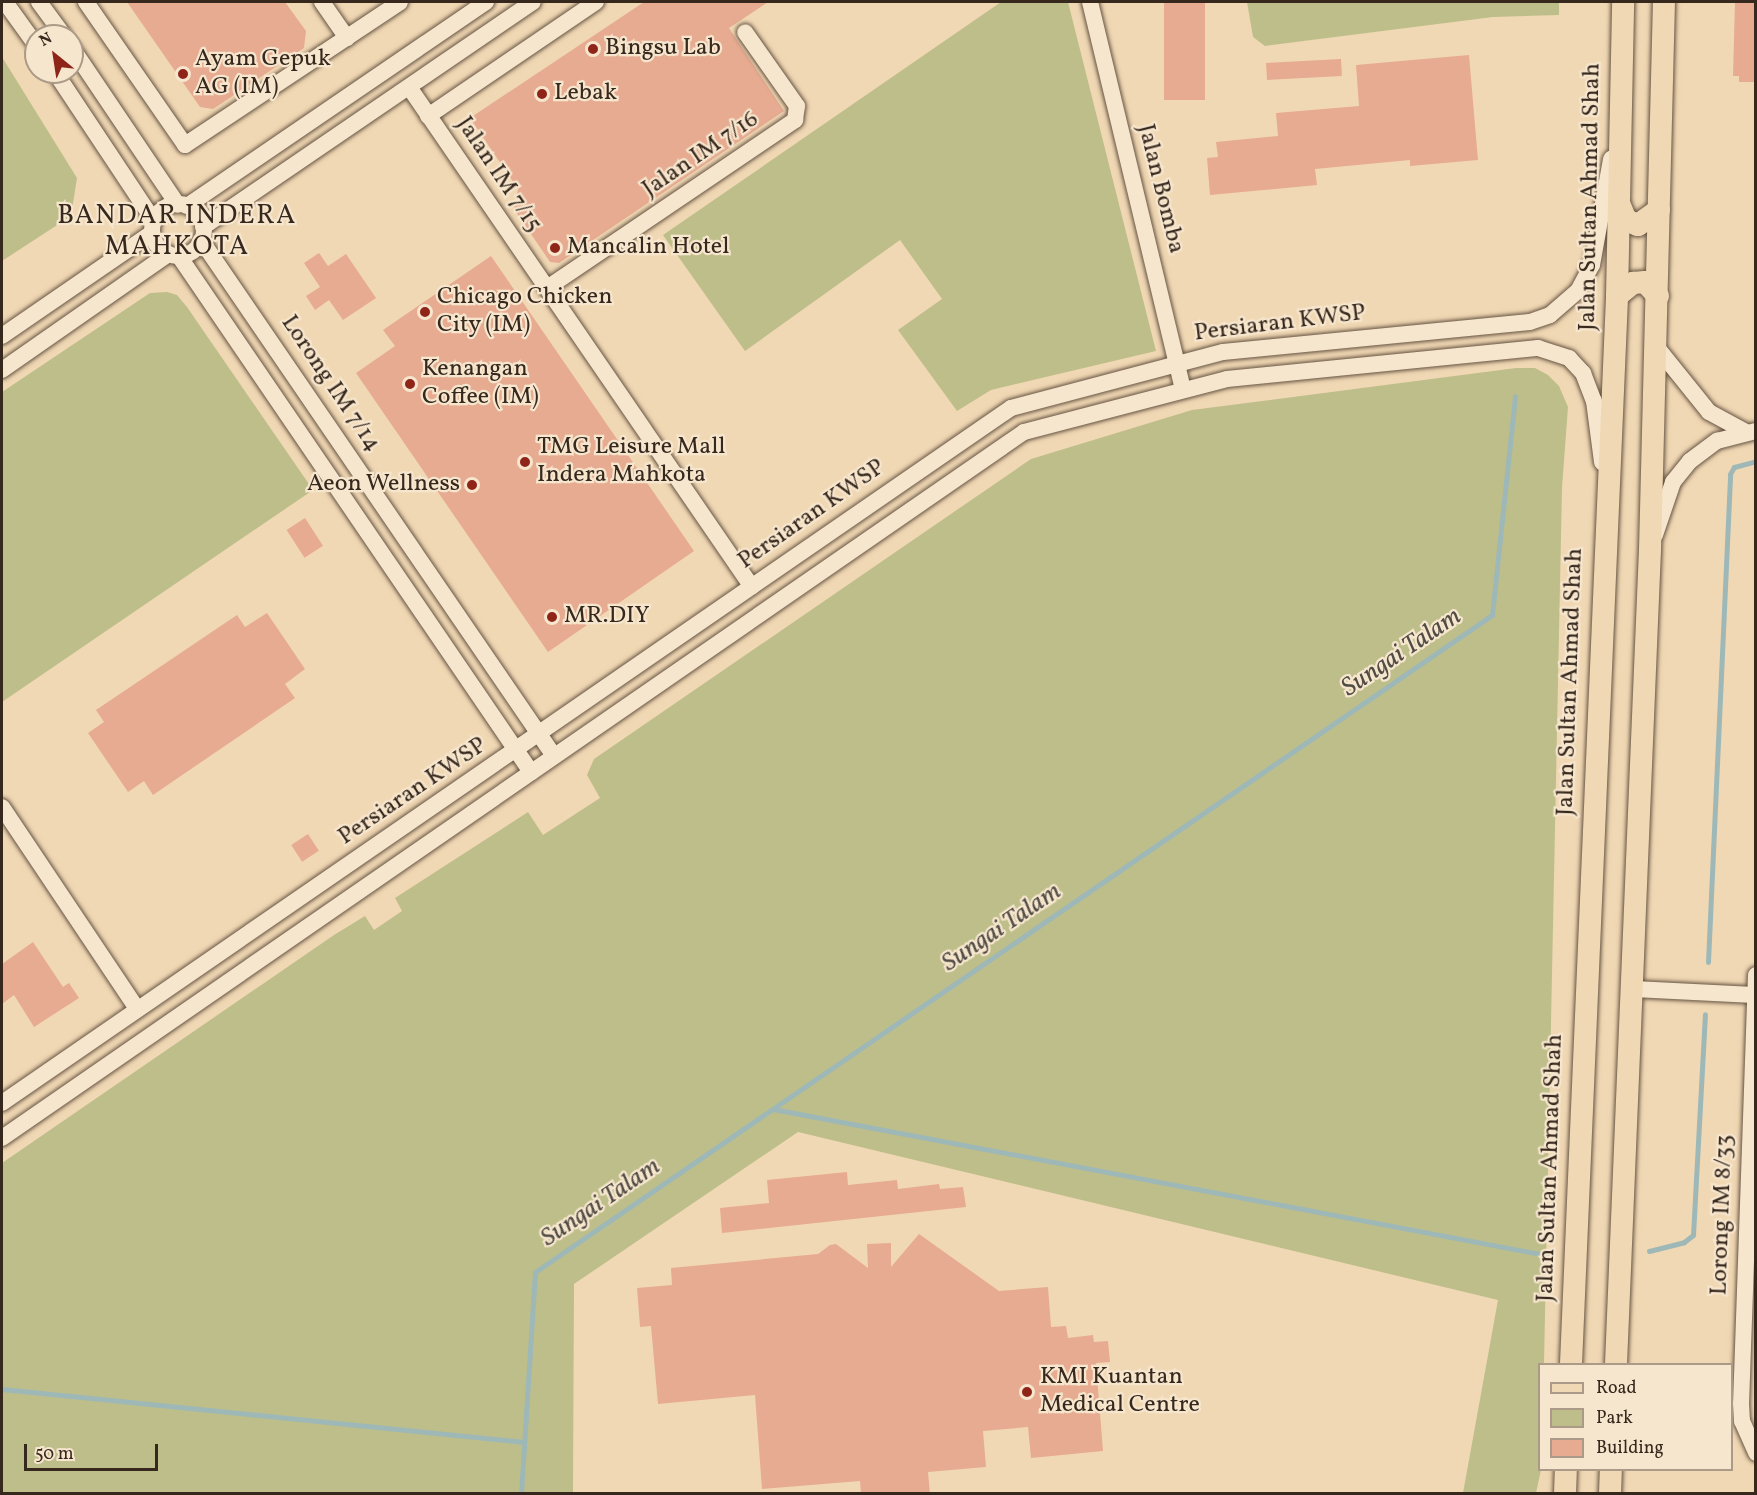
<!DOCTYPE html>
<style>
body{margin:0}
#map{position:relative;width:1757px;height:1495px;overflow:hidden;background:#f1d8b4;font-family:Vollkorn,serif}
div>[style]{position:absolute}
.green>*{inset:0;background:#bebe8a}
.stream>*{height:5px;margin:-2.5px;padding:0 2.5px;transform-origin:2.5px;border-radius:2.5px;background:#9eb8b7}
.building>*{inset:0;background:#e6ab90;transform-origin:0 0}
.roads{filter:drop-shadow(0 0 2px #665443) drop-shadow(0 0 2px #665443)}
.minor>*{height:16px;margin:-8px;padding:0 8px;transform-origin:8px;border-radius:8px;background:#f6e6ce}
.minor>.ring{margin:-8px;padding:0;box-sizing:content-box;background:none;border:16px solid #f6e6ce;border-radius:50%}
.major>*{height:22px;margin:-11px;padding:0 11px;transform-origin:11px;border-radius:11px;background:#f1d8b4}
.dots>*{width:16px;height:16px;translate:-50% -50%;box-sizing:border-box;border:3px solid #f6e6ce;border-radius:50%}
span{translate:-50% -50%;white-space:nowrap;text-align:center;line-height:1.15;-webkit-text-stroke:4.5px #f6e6ce;paint-order:stroke}
.poi-label{font-size:24px;color:#37281d}
.left{translate:0 -50%;text-align:left}
.right{translate:-100% -50%;text-align:right}
.street-label{font-size:24px;color:#37281d}
.water-label{font-size:26px;color:#514c44;font-style:italic}
.quarter-label{font-size:27px;color:#37281d;letter-spacing:1.5px}
.frame{position:absolute;inset:0;border:3px solid #37281d;pointer-events:none}
.legend{position:absolute;left:1538px;top:1363px;width:195px;height:108px;box-sizing:border-box;background:#f6e6ce;border:2px solid #aa9a87;margin:0;padding:8px 10px;list-style:none;font-size:18px;color:#37281d}
.legend li{display:flex;align-items:center;gap:12px;height:30px}
.legend b{width:30px;border:2px solid #aa9a87}
.north{position:absolute;left:24px;top:24px;width:60px;height:60px;box-sizing:border-box;background:#f6e6ce;border:2px solid #aa9a87;border-radius:50%;rotate:330deg;font-size:16px;font-weight:700;line-height:24px;text-align:center;color:#37281d}
.north::after{content:'';display:block;margin:auto;width:21px;height:27px;background:#8f2418;clip-path:polygon(50% 0,100% 100%,50% 72%,0 100%)}
.scale{position:absolute;left:24px;top:1444px;width:134px;height:27px;box-sizing:border-box;border:3px solid #37281d;border-top:0;padding-left:8px;font-size:18px;line-height:21px;white-space:nowrap;color:#37281d;-webkit-text-stroke:4px #f6e6ce;paint-order:stroke}
</style>
<div id="map">
<div class="green">
<i style="clip-path:polygon(1001px 2px,1068px 2px,1156px 351px,991px 390px,957px 411px,898px 330px,942px 299px,900px 240px,745px 351px,663px 235px)"></i>
<i style="clip-path:polygon(1247px 2px,1559px 2px,1559px 15px,1493px 17px,1265px 46px,1253px 37px)"></i>
<i style="clip-path:polygon(2px 57px,77px 178px,71px 216px,2px 261px)"></i>
<i style="clip-path:polygon(167px 292px,177px 295px,187px 307px,313px 490px,2px 702px,2px 392px,150px 293px)"></i>
<i style="clip-path:polygon(1516px 368px,1535px 368px,1548px 375px,1559px 386px,1568px 407px,1562px 488px,1544px 1364px,1540px 1364px,1541px 1470px,1536px 1493px,1463px 1493px,1498px 1300px,798px 1132px,574px 1284px,573px 1493px,2px 1493px,2px 1163px,334px 935px,365px 916px,374px 930px,402px 911px,395px 898px,528px 812px,543px 835px,600px 798px,587px 775px,594px 759px,1031px 459px,1192px 410px)"></i>
</div>
<div class="stream">
<i style="left:1708px;top:962px;width:488px;rotate:-87.4deg"></i>
<i style="left:1730px;top:474px;width:8px;rotate:-60deg"></i>
<i style="left:1734px;top:467px;width:23px;rotate:-15deg"></i>
<i style="left:773px;top:1109px;width:787px;rotate:10.7deg"></i>
<i style="left:1649px;top:1251px;width:36px;rotate:-14deg"></i>
<i style="left:1684px;top:1242px;width:11px;rotate:-38deg"></i>
<i style="left:1693px;top:1235px;width:221px;rotate:-86.9deg"></i>
<i style="left:2px;top:1389px;width:525px;rotate:5.8deg"></i>
<i style="left:521px;top:1494px;width:222px;rotate:-86.4deg"></i>
<i style="left:535px;top:1272px;width:1161px;rotate:-34.47deg"></i>
<i style="left:1492px;top:615px;width:220px;rotate:-84deg"></i>
</div>
<div class="building">
<i style="clip-path:polygon(127px 2px,285px 2px,306px 31px,304px 48px,213px 109px,200px 107px)"></i>
<i style="clip-path:polygon(644px 2px,768px 2px,729px 28px,784px 111px,559px 263px,550px 262px,514px 209px,518px 189px,470px 118px)"></i>
<i style="left:1164px;top:2px;width:41px;height:98px"></i>
<i style="clip-path:polygon(1735px 2px,1755px 2px,1755px 82px,1739px 82px,1739px 76px,1733px 76px)"></i>
<i style="clip-path:polygon(1469px 55px,1478px 160px,1410px 166px,1410px 160px,1315px 169px,1317px 185px,1210px 195px,1207px 158px,1218px 157px,1216px 142px,1278px 136px,1276px 113px,1359px 106px,1356px 65px)"></i>
<i style="left:1341px;top:59px;width:17px;height:75px;rotate:87deg"></i>
<i style="clip-path:polygon(319px 253px,328px 266px,346px 254px,376px 298px,343px 320px,329px 300px,315px 310px,306px 296px,320px 287px,304px 263px)"></i>
<i style="clip-path:polygon(491px 256px,694px 551px,548px 652px,356px 373px,395px 346px,383px 330px)"></i>
<i style="left:305px;top:518px;width:33px;height:22px;rotate:57deg"></i>
<i style="clip-path:polygon(267px 613px,305px 669px,285px 684px,295px 698px,153px 795px,144px 781px,128px 792px,88px 733px,104px 722px,96px 710px,237px 615px,245px 627px)"></i>
<i style="left:308px;top:834px;width:20px;height:20px;rotate:57deg"></i>
<i style="clip-path:polygon(33px 942px,63px 987px,69px 983px,79px 998px,34px 1027px,14px 995px,2px 1004px,2px 964px)"></i>
<i style="clip-path:polygon(847px 1172px,848px 1185px,897px 1180px,898px 1189px,939px 1184px,940px 1189px,963px 1187px,966px 1207px,722px 1233px,720px 1208px,769px 1203px,767px 1180px)"></i>
<i style="clip-path:polygon(919px 1234px,999px 1291px,1048px 1287px,1051px 1327px,1066px 1326px,1068px 1338px,1093px 1335px,1094px 1342px,1108px 1341px,1110px 1362px,1096px 1363px,1103px 1451px,1031px 1458px,1028px 1427px,983px 1431px,986px 1467px,928px 1472px,930px 1494px,861px 1494px,860px 1481px,762px 1489px,755px 1395px,658px 1404px,651px 1326px,640px 1327px,637px 1288px,672px 1285px,671px 1268px,818px 1254px,830px 1245px,836px 1244px,868px 1268px,867px 1244px,891px 1243px,891px 1267px)"></i>
</div>
<div class="roads">
<div class="minor">
<i style="left:5px;top:2px;width:53px;rotate:54.2deg"></i>
<i style="left:39px;top:2px;width:42px;rotate:53.7deg"></i>
<i style="left:86px;top:2px;width:174px;rotate:55.3deg"></i>
<i style="left:185px;top:145px;width:258px;rotate:-33.6deg"></i>
<i style="left:322px;top:2px;width:44px;rotate:55.2deg"></i>
<i style="left:1090px;top:2px;width:397px;rotate:76.5deg"></i>
<i style="left:72px;top:48px;width:189px;rotate:56deg"></i>
<i style="left:55px;top:72px;width:179px;rotate:56.4deg"></i>
<i style="left:409px;top:87px;width:606px;rotate:55.55deg"></i>
<i style="left:428px;top:116px;width:203px;rotate:-34.2deg"></i>
<i class="ring" style="left:152px;top:204px;width:36px;height:36px"></i>
<i style="left:187px;top:206px;width:362px;rotate:-34.3deg"></i>
<i style="left:203px;top:227px;width:399px;rotate:-34.3deg"></i>
<i style="left:201px;top:240px;width:625px;rotate:55.62deg"></i>
<i style="left:179px;top:256px;width:625px;rotate:55.7deg"></i>
<i style="left:547px;top:288px;width:300px;rotate:-34.1deg"></i>
<i style="left:795px;top:120px;width:14px;rotate:-82deg"></i>
<i style="left:797px;top:106px;width:90px;rotate:-125.1deg"></i>
<i style="left:2px;top:336px;width:182px;rotate:-34.5deg"></i>
<i style="left:1655px;top:345px;width:86px;rotate:51.1deg"></i>
<i style="left:1709px;top:412px;width:42px;rotate:28.4deg"></i>
<i style="left:2px;top:370px;width:203px;rotate:-34.9deg"></i>
<i style="left:1655px;top:535px;width:56px;rotate:-71.2deg"></i>
<i style="left:1673px;top:482px;width:27px;rotate:-51deg"></i>
<i style="left:1690px;top:461px;width:34px;rotate:-37deg"></i>
<i style="left:1717px;top:441px;width:40px;rotate:-14.4deg"></i>
<i style="left:2px;top:807px;width:243px;rotate:56.2deg"></i>
<i style="left:1756px;top:975px;width:428px;rotate:92deg"></i>
<i style="left:1741px;top:1403px;width:18px;rotate:87deg"></i>
<i style="left:1742px;top:1421px;width:35px;rotate:66deg"></i>
<i style="left:1632px;top:989px;width:124px;rotate:2.8deg"></i>
<i style="left:2px;top:1103px;width:1225px;rotate:-34.56deg"></i>
<i style="left:1011px;top:408px;width:219px;rotate:-14.8deg"></i>
<i style="left:1223px;top:352px;width:308px;rotate:-5.6deg"></i>
<i style="left:1530px;top:322px;width:21px;rotate:-19deg"></i>
<i style="left:1550px;top:315px;width:37px;rotate:-41deg"></i>
<i style="left:1578px;top:291px;width:30px;rotate:-62deg"></i>
<i style="left:1592px;top:265px;width:108px;rotate:-79.8deg"></i>
<i style="left:2px;top:1138px;width:1242px;rotate:-34.64deg"></i>
<i style="left:1024px;top:432px;width:210px;rotate:-14.6deg"></i>
<i style="left:1227px;top:379px;width:313px;rotate:-5.7deg"></i>
<i style="left:1538px;top:348px;width:33px;rotate:18deg"></i>
<i style="left:1569px;top:358px;width:21px;rotate:47deg"></i>
<i style="left:1583px;top:373px;width:30px;rotate:69deg"></i>
<i style="left:1594px;top:401px;width:62px;rotate:82.5deg"></i>
</div>
<div class="major">
<i style="left:1619px;top:203px;width:18px;rotate:68deg"></i>
<i style="left:1626px;top:220px;width:13px;rotate:23deg"></i>
<i style="left:1638px;top:225px;width:26px;rotate:-36deg"></i>
<i style="left:1617px;top:296px;width:21px;rotate:-39deg"></i>
<i style="left:1633px;top:283px;width:12px;rotate:-5deg"></i>
<i style="left:1645px;top:282px;width:19px;rotate:47deg"></i>
<i style="left:1571px;top:1364px;width:1069px;rotate:-87.53deg"></i>
<i style="left:1617px;top:296px;width:294px;rotate:-88.8deg"></i>
<i style="left:1616px;top:1364px;width:815px;rotate:-87.61deg"></i>
<i style="left:1650px;top:550px;width:548px;rotate:-88.54deg"></i>
<i style="left:1565px;top:1494px;width:24px;rotate:-88deg"></i>
<i style="left:1610px;top:1494px;width:24px;rotate:-88deg"></i>
</div>
</div>
<div class="dots">
<i style="left:593px;top:49px;background:#8f2418"></i>
<i style="left:183px;top:74px;background:#8f2418"></i>
<i style="left:542px;top:94px;background:#8f2418"></i>
<i style="left:555px;top:248px;background:#8f2418"></i>
<i style="left:425px;top:312px;background:#8f2418"></i>
<i style="left:410px;top:384px;background:#8f2418"></i>
<i style="left:525px;top:462px;background:#8f2418"></i>
<i style="left:472px;top:485px;background:#8f2418"></i>
<i style="left:552px;top:617px;background:#8f2418"></i>
<i style="left:1027px;top:1392px;background:#8f2418"></i>
</div>
<div class="poi-label">
<span class="left" style="left:605px;top:49px">Bingsu Lab</span>
<span class="left" style="left:195px;top:74px">Ayam Gepuk<br>AG (IM)</span>
<span class="left" style="left:554px;top:94px">Lebak</span>
<span class="left" style="left:567px;top:248px">Mancalin Hotel</span>
<span class="left" style="left:437px;top:312px">Chicago Chicken<br>City (IM)</span>
<span class="left" style="left:422px;top:384px">Kenangan<br>Coffee (IM)</span>
<span class="left" style="left:537px;top:462px">TMG Leisure Mall<br>Indera Mahkota</span>
<span class="right" style="left:460px;top:485px">Aeon Wellness</span>
<span class="left" style="left:564px;top:617px">MR.DIY</span>
<span class="left" style="left:1040px;top:1392px">KMI Kuantan<br>Medical Centre</span>
</div>
<div class="street-label">
<span style="left:701px;top:155px;rotate:-34deg">Jalan IM 7/16</span>
<span style="left:498px;top:175px;rotate:56deg">Jalan IM 7/15</span>
<span style="left:1160px;top:189px;rotate:76deg">Jalan Bomba</span>
<span style="left:1591px;top:197px;rotate:-89deg">Jalan Sultan Ahmad Shah</span>
<span style="left:1280px;top:324px;rotate:-7deg">Persiaran KWSP</span>
<span style="left:330px;top:384px;rotate:56deg">Lorong IM 7/14</span>
<span style="left:812px;top:515px;rotate:-35deg">Persiaran KWSP</span>
<span style="left:1571px;top:682px;rotate:-88deg">Jalan Sultan Ahmad Shah</span>
<span style="left:413px;top:792px;rotate:-34deg">Persiaran KWSP</span>
<span style="left:1551px;top:1168px;rotate:-88deg">Jalan Sultan Ahmad Shah</span>
<span style="left:1723px;top:1215px;rotate:-88deg">Lorong IM 8/33</span>
</div>
<div class="water-label">
<span style="left:1402px;top:653px;rotate:-34deg">Sungai Talam</span>
<span style="left:1002px;top:928px;rotate:-34deg">Sungai Talam</span>
<span style="left:601px;top:1203px;rotate:-34deg">Sungai Talam</span>
</div>
<div class="quarter-label">
<span style="left:177px;top:232px">BANDAR INDERA<br>MAHKOTA</span>
</div>
<div class="frame"></div>
<ul class="legend">
<li><b style="height:8px;background:#f1d8b4"></b>Road</li>
<li><b style="height:16px;background:#bebe8a"></b>Park</li>
<li><b style="height:16px;background:#e6ab90"></b>Building</li>
</ul>
<div class="north">N</div>
<div class="scale">50 m</div>
</div>
